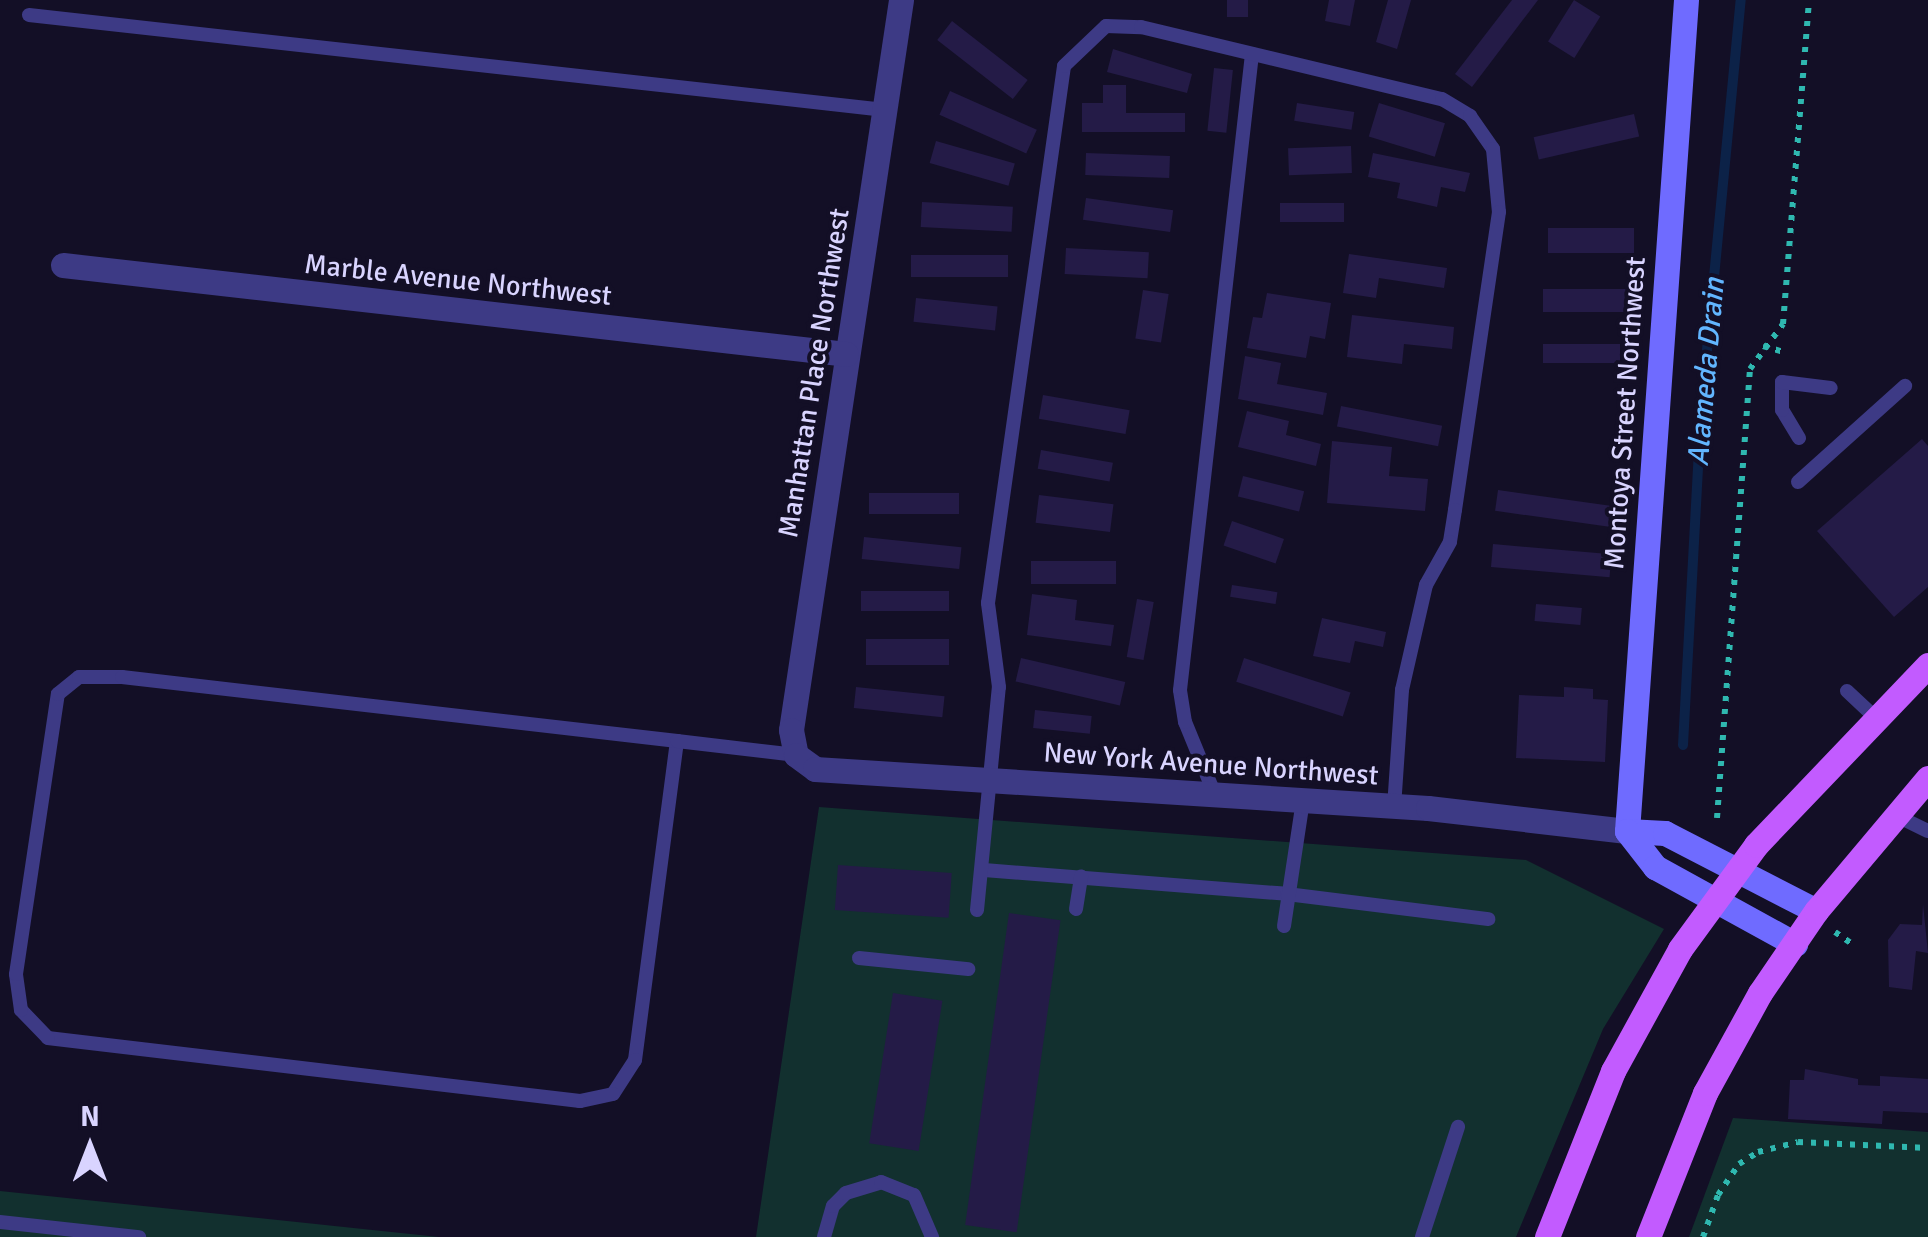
<!DOCTYPE html>
<style>
body{margin:0}
#map{position:relative;width:1928px;height:1237px;overflow:hidden;background:#130f26;font-family:Signika,sans-serif}
div>[style]{position:absolute}
.green>*{inset:0;background:#12302f}
.stream>*{height:10px;margin:-5px;padding:0 5px;transform-origin:5px;border-radius:5px;background:#0c2248}
.building>*{inset:0;background:#241b47;transform-origin:0 0}
.path>*{height:6px;margin-top:-3px;transform-origin:0;background:repeating-linear-gradient(90deg,#2fb8b0 0 5px,transparent 0 13px)}
.lane>*{height:14px;margin:-7px;padding:0 7px;transform-origin:7px;border-radius:7px;background:#3d3a85}
.street>*{height:25px;margin:-12.5px;padding:0 12.5px;transform-origin:12.5px;border-radius:12.5px;background:#3d3a85}
.secondary>*{height:25px;margin:-12.5px;padding:0 12.5px;transform-origin:12.5px;border-radius:12.5px;background:#6f6bff}
.primary>*{height:25px;margin:-12.5px;padding:0 12.5px;transform-origin:12.5px;border-radius:12.5px;background:#c25bff}
span{translate:-50% -50%;white-space:nowrap;text-align:center;line-height:1.15;-webkit-text-stroke:8px #130f26;paint-order:stroke}
.street-label{font-size:28px;color:#d9d4ff}
.water-label{font-size:30px;color:#62b6ff;font-style:italic}
.north{position:absolute;left:40px;top:1097px;width:100px;height:100px;-webkit-text-stroke:8px #130f26;paint-order:stroke;rotate:0deg;font-size:28px;font-weight:700;line-height:40px;text-align:center;color:#d9d4ff}
.north::after{content:'';display:block;margin:auto;width:35px;height:45px;background:#d9d4ff;clip-path:polygon(50% 0,100% 100%,50% 72%,0 100%)}
</style>
<div id="map">
<div class="green">
<i style="clip-path:polygon(819px 807px,1526px 860px,1664px 929px,1603px 1029px,1516px 1237px,756px 1237px)"></i>
<i style="clip-path:polygon(1733px 1118px,1928px 1132px,1928px 1237px,1689px 1237px)"></i>
<i style="clip-path:polygon(0 1191px,439px 1237px,0 1237px)"></i>
</div>
<div class="stream">
<i style="left:1683px;top:745px;width:333px;rotate:-86.9deg"></i>
<i style="left:1701px;top:412px;width:414px;rotate:-84.5deg"></i>
</div>
<div class="building">
<i style="left:1227px;top:0;width:21px;height:17px"></i>
<i style="clip-path:polygon(1329px 0,1355px 0,1350px 26px,1325px 21px)"></i>
<i style="clip-path:polygon(1388px 0,1411px 0,1397px 49px,1376px 42px)"></i>
<i style="clip-path:polygon(1512px 0,1538px 0,1472px 87px,1455px 74px)"></i>
<i style="left:1574px;top:0;width:31px;height:49px;rotate:32deg"></i>
<i style="left:952px;top:21px;width:96px;height:24px;rotate:38deg"></i>
<i style="clip-path:polygon(1113px 49px,1192px 74px,1187px 93px,1107px 72px)"></i>
<i style="left:1214px;top:68px;width:19px;height:63px;rotate:6deg"></i>
<i style="clip-path:polygon(1103px 85px,1126px 85px,1126px 113px,1185px 113px,1185px 132px,1082px 132px,1082px 103px,1103px 103px)"></i>
<i style="left:950px;top:91px;width:95px;height:26px;rotate:24deg"></i>
<i style="left:1297px;top:103px;width:58px;height:18px;rotate:9deg"></i>
<i style="left:1379px;top:103px;width:69px;height:35px;rotate:17deg"></i>
<i style="left:1634px;top:114px;width:23px;height:103px;rotate:77deg"></i>
<i style="left:936px;top:141px;width:82px;height:23px;rotate:16deg"></i>
<i style="left:1351px;top:146px;width:27px;height:63px;rotate:88deg"></i>
<i style="left:1086px;top:153px;width:84px;height:22px;rotate:2deg"></i>
<i style="clip-path:polygon(1373px 153px,1470px 173px,1465px 192px,1441px 187px,1437px 207px,1397px 198px,1400px 183px,1368px 177px)"></i>
<i style="left:1086px;top:198px;width:88px;height:22px;rotate:8deg"></i>
<i style="left:922px;top:202px;width:91px;height:25px;rotate:3deg"></i>
<i style="left:1280px;top:203px;width:64px;height:19px"></i>
<i style="left:1548px;top:228px;width:86px;height:25px"></i>
<i style="left:1066px;top:248px;width:83px;height:26px;rotate:3deg"></i>
<i style="clip-path:polygon(1349px 254px,1447px 268px,1444px 288px,1379px 278px,1376px 298px,1343px 293px)"></i>
<i style="left:911px;top:255px;width:97px;height:22px"></i>
<i style="left:1543px;top:289px;width:85px;height:23px"></i>
<i style="left:1143px;top:290px;width:26px;height:49px;rotate:9deg"></i>
<i style="clip-path:polygon(1267px 293px,1331px 303px,1325px 339px,1310px 336px,1306px 358px,1247px 348px,1253px 317px,1262px 318px)"></i>
<i style="left:916px;top:298px;width:82px;height:24px;rotate:6deg"></i>
<i style="clip-path:polygon(1352px 315px,1454px 327px,1452px 349px,1404px 344px,1402px 364px,1347px 357px)"></i>
<i style="left:1543px;top:344px;width:77px;height:19px"></i>
<i style="clip-path:polygon(1245px 356px,1281px 363px,1277px 384px,1327px 393px,1323px 415px,1238px 399px)"></i>
<i style="left:1043px;top:395px;width:88px;height:24px;rotate:10deg"></i>
<i style="left:1341px;top:406px;width:103px;height:21px;rotate:11deg"></i>
<i style="clip-path:polygon(1247px 411px,1289px 421px,1286px 435px,1321px 444px,1316px 466px,1238px 447px)"></i>
<i style="clip-path:polygon(1922px 439px,1928px 446px,1928px 587px,1894px 617px,1817px 531px)"></i>
<i style="clip-path:polygon(1332px 441px,1392px 447px,1389px 476px,1428px 479px,1425px 511px,1327px 503px)"></i>
<i style="left:1041px;top:450px;width:73px;height:19px;rotate:10deg"></i>
<i style="left:1243px;top:476px;width:63px;height:21px;rotate:14deg"></i>
<i style="left:1498px;top:490px;width:117px;height:21px;rotate:8deg"></i>
<i style="left:869px;top:493px;width:90px;height:21px"></i>
<i style="left:1039px;top:495px;width:75px;height:28px;rotate:7deg"></i>
<i style="left:1232px;top:521px;width:55px;height:26px;rotate:19deg"></i>
<i style="left:864px;top:537px;width:98px;height:22px;rotate:6deg"></i>
<i style="left:1493px;top:544px;width:119px;height:23px;rotate:5deg"></i>
<i style="left:1031px;top:561px;width:85px;height:23px"></i>
<i style="left:1232px;top:585px;width:46px;height:12px;rotate:9deg"></i>
<i style="left:861px;top:591px;width:88px;height:20px"></i>
<i style="clip-path:polygon(1032px 594px,1077px 600px,1075px 620px,1114px 625px,1111px 646px,1027px 635px)"></i>
<i style="left:1137px;top:599px;width:17px;height:59px;rotate:10deg"></i>
<i style="left:1536px;top:604px;width:46px;height:17px;rotate:5deg"></i>
<i style="clip-path:polygon(1322px 618px,1386px 632px,1383px 647px,1355px 641px,1350px 663px,1313px 656px)"></i>
<i style="left:866px;top:639px;width:83px;height:26px"></i>
<i style="left:1021px;top:658px;width:107px;height:24px;rotate:13deg"></i>
<i style="left:1244px;top:658px;width:112px;height:25px;rotate:18deg"></i>
<i style="left:856px;top:687px;width:89px;height:21px;rotate:6deg"></i>
<i style="clip-path:polygon(1564px 687px,1593px 689px,1593px 699px,1608px 700px,1605px 762px,1516px 758px,1519px 695px,1564px 697px)"></i>
<i style="left:1035px;top:710px;width:57px;height:18px;rotate:6deg"></i>
<i style="left:838px;top:865px;width:114px;height:45px;rotate:4deg"></i>
<i style="clip-path:polygon(1923px 904px,1928px 953px,1916px 951px,1912px 990px,1889px 987px,1888px 940px,1900px 924px,1922px 925px)"></i>
<i style="left:1009px;top:913px;width:52px;height:315px;rotate:8deg"></i>
<i style="left:893px;top:993px;width:50px;height:152px;rotate:9deg"></i>
<i style="clip-path:polygon(1805px 1069px,1858px 1079px,1858px 1085px,1880px 1086px,1880px 1076px,1928px 1079px,1928px 1113px,1883px 1111px,1882px 1124px,1788px 1119px,1790px 1080px,1804px 1080px)"></i>
</div>
<div class="path">
<i style="left:1763px;top:346px;width:25px;rotate:16deg"></i>
<i style="left:1717px;top:818px;width:450px;rotate:-85.8deg"></i>
<i style="left:1750px;top:369px;width:56px;rotate:-53.7deg"></i>
<i style="left:1783px;top:324px;width:325px;rotate:-85.4deg"></i>
<i style="left:1835px;top:932px;width:21px;rotate:35deg"></i>
<i style="left:1703px;top:1237px;width:45px;rotate:-70.3deg"></i>
<i style="left:1718px;top:1195px;width:37px;rotate:-56deg"></i>
<i style="left:1739px;top:1164px;width:22px;rotate:-32deg"></i>
<i style="left:1758px;top:1152px;width:41px;rotate:-14deg"></i>
<i style="left:1798px;top:1142px;width:130px;rotate:2.6deg"></i>
</div>
<div class="lane">
<i style="left:29px;top:15px;width:861px;rotate:6.33deg"></i>
<i style="left:1799px;top:438px;width:33px;rotate:-121deg"></i>
<i style="left:1782px;top:410px;width:28px;rotate:-90deg"></i>
<i style="left:1782px;top:382px;width:49px;rotate:7deg"></i>
<i style="left:1798px;top:482px;width:144px;rotate:-41.9deg"></i>
<i style="left:1847px;top:691px;width:40px;rotate:43deg"></i>
<i style="left:677px;top:741px;width:322px;rotate:97.5deg"></i>
<i style="left:635px;top:1060px;width:40px;rotate:122.9deg"></i>
<i style="left:613px;top:1094px;width:34px;rotate:168deg"></i>
<i style="left:580px;top:1101px;width:536px;rotate:-173.25deg"></i>
<i style="left:48px;top:1038px;width:39px;rotate:-134deg"></i>
<i style="left:21px;top:1010px;width:36px;rotate:-98deg"></i>
<i style="left:16px;top:974px;width:283px;rotate:-81.5deg"></i>
<i style="left:58px;top:694px;width:27px;rotate:-39deg"></i>
<i style="left:79px;top:677px;width:43px"></i>
<i style="left:122px;top:677px;width:559px;rotate:6.58deg"></i>
<i style="left:677px;top:741px;width:120px;rotate:6.7deg"></i>
<i style="left:1215px;top:795px;width:79px;rotate:-112.3deg"></i>
<i style="left:1185px;top:722px;width:32px;rotate:-99deg"></i>
<i style="left:1180px;top:690px;width:640px;rotate:-83.54deg"></i>
<i style="left:1897px;top:816px;width:34px;rotate:26deg"></i>
<i style="left:984px;top:870px;width:304px;rotate:4.5deg"></i>
<i style="left:1287px;top:894px;width:203px;rotate:7.1deg"></i>
<i style="left:1076px;top:909px;width:33px;rotate:-81deg"></i>
<i style="left:977px;top:910px;width:224px;rotate:-84.4deg"></i>
<i style="left:999px;top:687px;width:85px;rotate:-97.5deg"></i>
<i style="left:988px;top:603px;width:542px;rotate:-81.94deg"></i>
<i style="left:1064px;top:66px;width:58px;rotate:-43.6deg"></i>
<i style="left:1106px;top:26px;width:35px;rotate:2deg"></i>
<i style="left:1141px;top:27px;width:309px;rotate:13.5deg"></i>
<i style="left:1442px;top:99px;width:33px;rotate:31deg"></i>
<i style="left:1470px;top:116px;width:40px;rotate:55.1deg"></i>
<i style="left:1493px;top:149px;width:63px;rotate:84.6deg"></i>
<i style="left:1499px;top:212px;width:301px;rotate:98.4deg"></i>
<i style="left:1455px;top:510px;width:32px;rotate:99deg"></i>
<i style="left:1450px;top:542px;width:49px;rotate:119.2deg"></i>
<i style="left:1426px;top:585px;width:108px;rotate:102.9deg"></i>
<i style="left:1402px;top:690px;width:116px;rotate:93.9deg"></i>
<i style="left:1284px;top:926px;width:127px;rotate:-81.4deg"></i>
<i style="left:859px;top:958px;width:110px;rotate:5.8deg"></i>
<i style="left:0;top:1222px;width:140px;rotate:6.2deg"></i>
<i style="left:824px;top:1237px;width:32px;rotate:-74deg"></i>
<i style="left:833px;top:1206px;width:18px;rotate:-45deg"></i>
<i style="left:846px;top:1193px;width:37px;rotate:-17deg"></i>
<i style="left:881px;top:1182px;width:35px;rotate:22deg"></i>
<i style="left:914px;top:1195px;width:46px;rotate:66.8deg"></i>
<i style="left:1422px;top:1237px;width:116px;rotate:-71.9deg"></i>
</div>
<div class="street">
<i style="left:901px;top:0;width:738px;rotate:98.57deg"></i>
<i style="left:791px;top:730px;width:25px;rotate:79deg"></i>
<i style="left:796px;top:755px;width:24px;rotate:36deg"></i>
<i style="left:815px;top:769px;width:614px;rotate:3.64deg"></i>
<i style="left:1428px;top:808px;width:200px;rotate:6.6deg"></i>
<i style="left:63px;top:265px;width:788px;rotate:6.48deg"></i>
</div>
<div class="secondary">
<i style="left:1627px;top:831px;width:833px;rotate:-85.94deg"></i>
<i style="left:1627px;top:831px;width:38px;rotate:3deg"></i>
<i style="left:1665px;top:833px;width:170px;rotate:27.3deg"></i>
<i style="left:1627px;top:831px;width:46px;rotate:52.1deg"></i>
<i style="left:1655px;top:867px;width:160px;rotate:28.8deg"></i>
</div>
<div class="primary">
<i style="left:1547px;top:1237px;width:179px;rotate:-68.3deg"></i>
<i style="left:1613px;top:1071px;width:139px;rotate:-61.2deg"></i>
<i style="left:1680px;top:949px;width:129px;rotate:-53.8deg"></i>
<i style="left:1756px;top:845px;width:249px;rotate:-46.3deg"></i>
<i style="left:1648px;top:1237px;width:155px;rotate:-68.4deg"></i>
<i style="left:1705px;top:1093px;width:114px;rotate:-61.2deg"></i>
<i style="left:1760px;top:993px;width:99px;rotate:-55.7deg"></i>
<i style="left:1816px;top:911px;width:174px;rotate:-49.9deg"></i>
</div>
<div class="street-label">
<span style="left:458px;top:280px;rotate:6deg">Marble Avenue Northwest</span>
<span style="left:814px;top:373px;rotate:-81deg">Manhattan Place Northwest</span>
<span style="left:1625px;top:413px;rotate:-86deg">Montoya Street Northwest</span>
<span style="left:1211px;top:764px;rotate:4deg">New York Avenue Northwest</span>
</div>
<div class="water-label">
<span style="left:1707px;top:372px;rotate:-85deg">Alameda Drain</span>
</div>
<div class="north">N</div>
</div>
